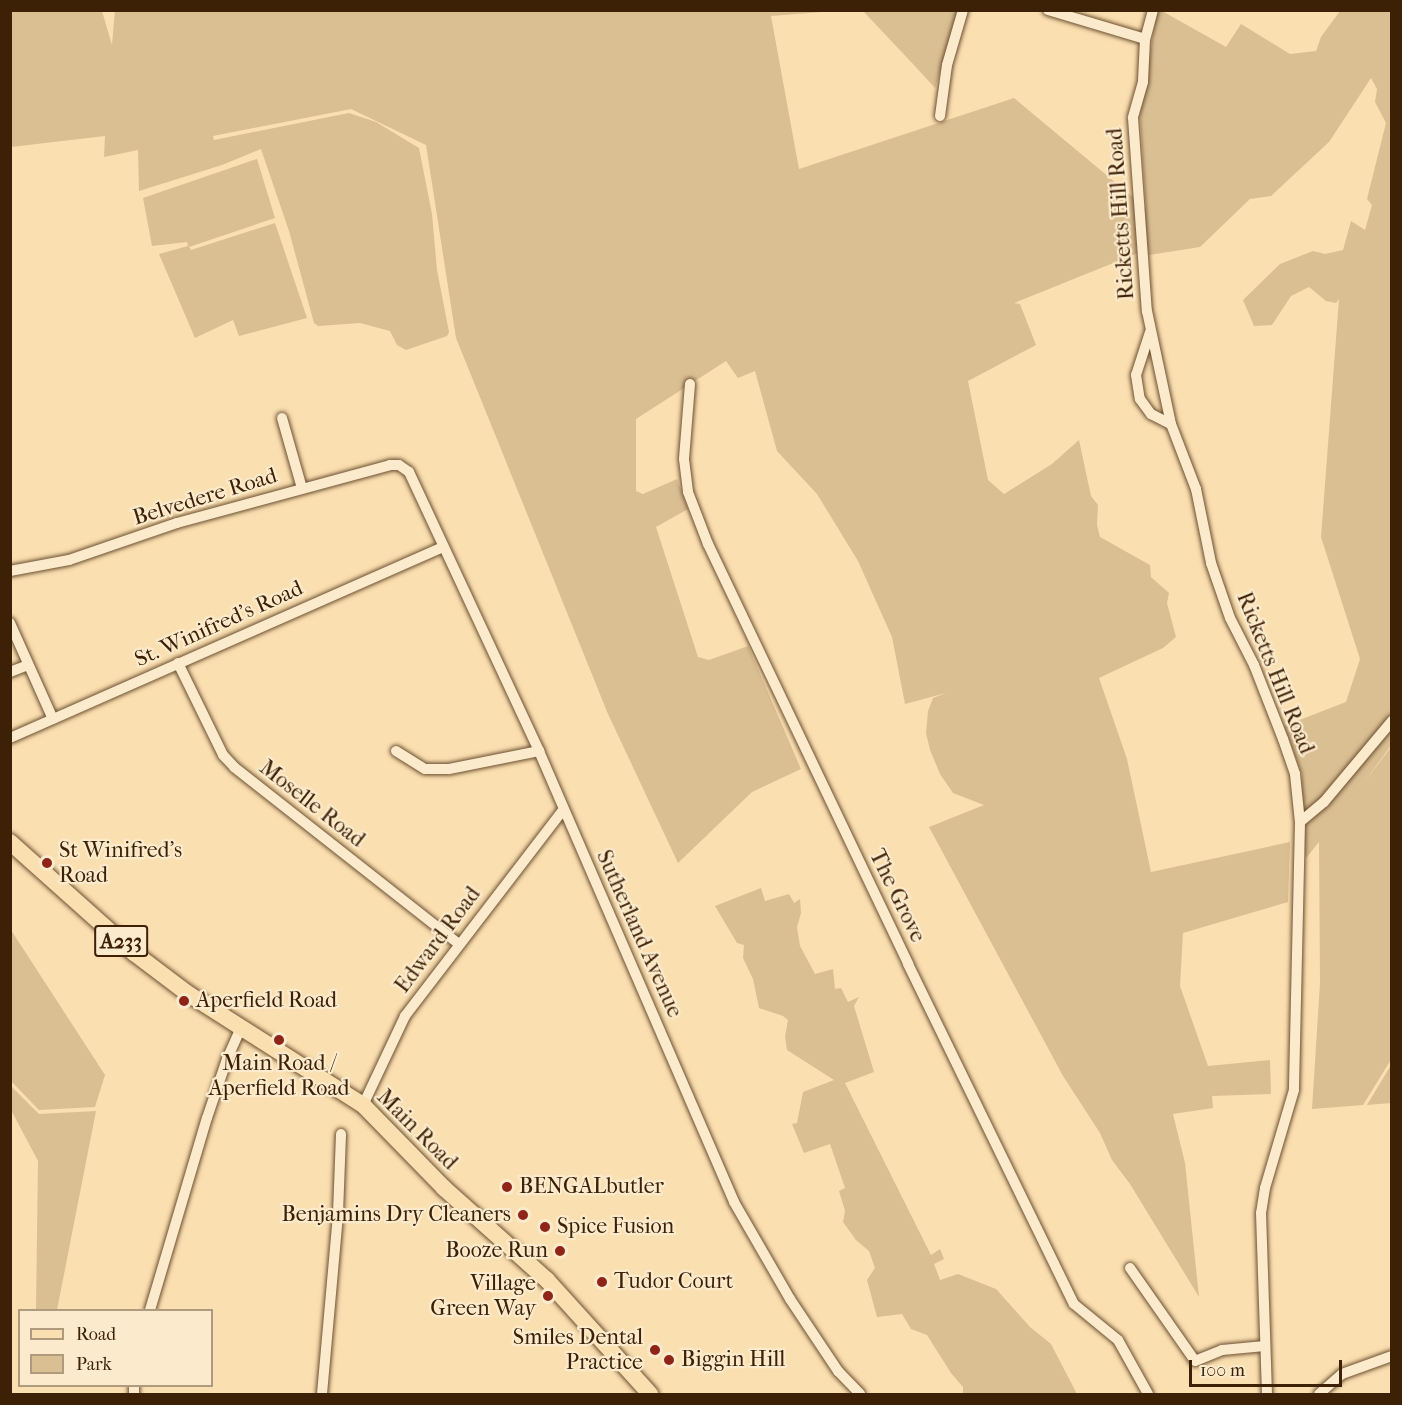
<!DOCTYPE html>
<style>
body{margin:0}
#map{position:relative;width:1402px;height:1405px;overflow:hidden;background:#fadfb0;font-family:"IM FELL French Canon",serif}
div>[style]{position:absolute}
.green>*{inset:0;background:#dabf93}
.roads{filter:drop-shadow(0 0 2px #6c5031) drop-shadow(0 0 2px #6c5031)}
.minor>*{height:10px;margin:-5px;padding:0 5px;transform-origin:5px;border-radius:5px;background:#fceacc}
.primary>*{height:16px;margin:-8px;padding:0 8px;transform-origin:8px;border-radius:8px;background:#fadfb0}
.dots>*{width:16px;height:16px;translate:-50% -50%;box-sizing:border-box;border:3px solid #fceacc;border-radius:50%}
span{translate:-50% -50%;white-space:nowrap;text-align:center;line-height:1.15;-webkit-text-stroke:4.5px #fceacc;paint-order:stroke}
.shield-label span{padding:2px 4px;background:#fceacc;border:2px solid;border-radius:4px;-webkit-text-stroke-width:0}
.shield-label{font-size:21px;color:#3d2107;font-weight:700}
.street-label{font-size:22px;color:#3d2107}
.poi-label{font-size:22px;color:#3d2107}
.left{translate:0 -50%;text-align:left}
.right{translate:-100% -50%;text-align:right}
.frame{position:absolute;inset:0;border:12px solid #3d2107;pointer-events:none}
.legend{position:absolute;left:18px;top:1309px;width:195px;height:78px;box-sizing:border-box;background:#fceacc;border:2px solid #b09a7d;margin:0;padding:8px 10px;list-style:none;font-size:18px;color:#3d2107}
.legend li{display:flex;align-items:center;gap:12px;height:30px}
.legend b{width:30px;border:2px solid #b09a7d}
.scale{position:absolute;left:1189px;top:1360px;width:153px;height:27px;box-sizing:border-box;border:3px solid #3d2107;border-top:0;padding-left:8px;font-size:18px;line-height:21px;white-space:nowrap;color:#3d2107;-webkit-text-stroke:4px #fceacc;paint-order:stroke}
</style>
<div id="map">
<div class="green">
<i style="clip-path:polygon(115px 10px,835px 11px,771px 16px,799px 169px,1014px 98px,1146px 208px,1140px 114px,1157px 11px,1162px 11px,1226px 47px,1241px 24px,1290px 54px,1316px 51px,1321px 37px,1340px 11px,1391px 11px,1392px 744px,1363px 784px,1391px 747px,1392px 1058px,1363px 1105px,1312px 1109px,1320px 983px,1319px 842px,1306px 858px,1300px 816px,1302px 774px,1284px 726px,1346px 702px,1360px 659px,1321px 537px,1339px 299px,1336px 303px,1326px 301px,1309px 287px,1291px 296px,1272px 325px,1254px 326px,1243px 300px,1280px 264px,1313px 251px,1325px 254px,1343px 250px,1351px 221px,1365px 230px,1372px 205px,1367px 199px,1386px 123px,1375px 102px,1377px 89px,1371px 78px,1329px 142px,1271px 196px,1250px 199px,1200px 247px,1149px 255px,1148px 249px,1014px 303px,1020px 304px,1036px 345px,968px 381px,988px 480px,1004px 494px,1052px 464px,1079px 440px,1091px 496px,1098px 505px,1097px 525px,1100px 537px,1150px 565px,1151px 577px,1169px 593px,1167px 603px,1176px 637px,1163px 648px,1099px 678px,1127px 759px,1151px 872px,1290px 842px,1288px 902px,1183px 933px,1180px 986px,1208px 1066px,1270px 1060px,1271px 1094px,1212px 1096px,1213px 1108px,1173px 1114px,1185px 1163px,1199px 1297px,1130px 1184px,1112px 1160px,1100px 1133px,1063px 1076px,929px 827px,984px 805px,953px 793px,940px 774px,930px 750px,926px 733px,928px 711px,933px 698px,946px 693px,905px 704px,892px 637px,858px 561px,817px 494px,777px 451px,755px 371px,738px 378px,726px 361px,636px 419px,636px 491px,643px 494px,677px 479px,688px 509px,656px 527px,698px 657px,709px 660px,748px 646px,801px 769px,752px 792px,678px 863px,608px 714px,456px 338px,426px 145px,351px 109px,213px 136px,214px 140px,349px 113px,376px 122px,419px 148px,432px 214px,437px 270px,449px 332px,447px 336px,406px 350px,397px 345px,390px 331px,360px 323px,318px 326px,314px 323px,289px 231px,261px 149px,222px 165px,139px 191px,138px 150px,104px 157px,105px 136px,11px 147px,11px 11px,102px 11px,112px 45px)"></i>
<i style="clip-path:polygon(863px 11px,958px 11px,935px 88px,913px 64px)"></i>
<i style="clip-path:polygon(257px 159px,275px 218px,189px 247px,191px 250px,275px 223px,307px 318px,239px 336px,233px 320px,195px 338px,159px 254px,188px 246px,187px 242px,152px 246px,143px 198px)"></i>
<i style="clip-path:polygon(761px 888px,765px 901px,789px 894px,794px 903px,800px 899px,801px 913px,797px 927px,800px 946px,815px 974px,833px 969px,835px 989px,841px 988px,848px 1002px,859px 997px,854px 1006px,874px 1072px,845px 1083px,931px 1255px,940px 1249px,944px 1259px,934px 1264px,940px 1280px,958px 1274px,996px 1289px,1030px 1327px,1051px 1344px,1077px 1394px,963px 1394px,963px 1387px,951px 1373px,927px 1335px,911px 1329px,902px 1314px,877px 1317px,867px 1280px,875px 1268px,869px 1251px,856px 1240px,843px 1222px,845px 1211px,839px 1191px,845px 1188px,830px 1144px,804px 1153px,792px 1124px,797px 1123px,803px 1092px,834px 1080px,787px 1050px,785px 1037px,788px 1020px,783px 1016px,759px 1008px,753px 979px,743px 958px,744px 945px,737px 943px,715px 906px)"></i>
<i style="clip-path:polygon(11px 930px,105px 1075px,95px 1107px,39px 1110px,11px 1081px)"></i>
<i style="clip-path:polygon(1391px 1065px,1391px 1103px,1367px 1105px)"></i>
<i style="clip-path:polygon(10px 1085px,39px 1114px,96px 1111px,57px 1310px,36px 1310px,38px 1161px,11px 1110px)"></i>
</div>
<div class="roads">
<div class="minor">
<i style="left:1048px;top:10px;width:101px;rotate:16.6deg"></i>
<i style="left:1153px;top:10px;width:30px;rotate:105deg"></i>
<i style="left:1145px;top:39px;width:43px;rotate:92.7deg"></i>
<i style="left:1143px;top:82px;width:37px;rotate:106deg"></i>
<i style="left:1133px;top:118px;width:194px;rotate:85.9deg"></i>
<i style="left:1147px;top:311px;width:116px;rotate:78deg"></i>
<i style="left:1171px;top:424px;width:70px;rotate:69deg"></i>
<i style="left:1196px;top:489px;width:76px;rotate:78.5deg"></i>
<i style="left:1211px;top:563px;width:58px;rotate:70.9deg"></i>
<i style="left:1230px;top:618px;width:53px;rotate:62.9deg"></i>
<i style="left:1254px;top:665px;width:79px;rotate:68.6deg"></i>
<i style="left:1283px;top:739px;width:37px;rotate:71deg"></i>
<i style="left:1295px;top:774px;width:48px;rotate:84.1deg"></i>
<i style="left:1300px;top:822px;width:268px;rotate:91.3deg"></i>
<i style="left:1294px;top:1090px;width:102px;rotate:106.5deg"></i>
<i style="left:1265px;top:1188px;width:25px;rotate:99deg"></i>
<i style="left:1261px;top:1213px;width:181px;rotate:88.1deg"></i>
<i style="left:940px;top:116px;width:51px;rotate:-82.2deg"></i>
<i style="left:947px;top:65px;width:57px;rotate:-73.8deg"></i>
<i style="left:1150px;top:332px;width:45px;rotate:108deg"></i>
<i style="left:1136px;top:375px;width:24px;rotate:81deg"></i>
<i style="left:1140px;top:399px;width:19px;rotate:54deg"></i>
<i style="left:1151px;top:414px;width:22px;rotate:27deg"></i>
<i style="left:690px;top:384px;width:75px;rotate:94.6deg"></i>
<i style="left:684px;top:459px;width:33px;rotate:83deg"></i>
<i style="left:688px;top:492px;width:56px;rotate:69deg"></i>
<i style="left:708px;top:544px;width:465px;rotate:64.5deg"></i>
<i style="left:908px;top:964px;width:378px;rotate:64deg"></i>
<i style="left:1074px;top:1304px;width:57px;rotate:39.3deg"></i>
<i style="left:1118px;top:1340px;width:62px;rotate:60.9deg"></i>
<i style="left:282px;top:418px;width:73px;rotate:74.1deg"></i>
<i style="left:10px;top:571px;width:60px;rotate:-10.6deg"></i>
<i style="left:69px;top:560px;width:114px;rotate:-18.9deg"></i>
<i style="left:177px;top:523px;width:221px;rotate:-15.2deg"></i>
<i style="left:390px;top:465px;width:9px"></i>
<i style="left:399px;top:465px;width:12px;rotate:35deg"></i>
<i style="left:409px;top:472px;width:308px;rotate:65deg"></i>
<i style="left:539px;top:751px;width:491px;rotate:66.6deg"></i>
<i style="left:734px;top:1202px;width:112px;rotate:60deg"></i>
<i style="left:790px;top:1299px;width:87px;rotate:56.3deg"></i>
<i style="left:838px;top:1371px;width:32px;rotate:46deg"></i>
<i style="left:10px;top:623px;width:105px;rotate:65.9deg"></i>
<i style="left:178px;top:663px;width:102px;rotate:63.9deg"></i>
<i style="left:223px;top:755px;width:16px;rotate:47deg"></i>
<i style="left:234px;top:767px;width:286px;rotate:38.2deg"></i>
<i style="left:10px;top:672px;width:19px;rotate:-21deg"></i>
<i style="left:10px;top:738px;width:473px;rotate:-23.8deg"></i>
<i style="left:396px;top:751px;width:34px;rotate:32deg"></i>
<i style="left:425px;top:769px;width:24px"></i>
<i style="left:449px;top:769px;width:92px;rotate:-11.3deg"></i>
<i style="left:1300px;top:822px;width:31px;rotate:-40deg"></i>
<i style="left:1324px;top:802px;width:106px;rotate:-50deg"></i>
<i style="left:363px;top:1105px;width:98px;rotate:-64.7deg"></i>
<i style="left:405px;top:1016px;width:260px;rotate:-52.5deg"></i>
<i style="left:1130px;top:1268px;width:113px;rotate:55deg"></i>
<i style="left:1195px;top:1361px;width:29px;rotate:-22deg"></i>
<i style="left:1222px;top:1350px;width:43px;rotate:-5.3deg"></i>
<i style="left:150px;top:1310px;width:200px;rotate:-73.5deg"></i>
<i style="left:207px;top:1118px;width:62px;rotate:-71.3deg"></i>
<i style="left:227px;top:1059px;width:34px;rotate:-66deg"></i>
<i style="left:134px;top:1386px;width:8px;rotate:90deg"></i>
<i style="left:322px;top:1394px;width:182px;rotate:-84.9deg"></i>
<i style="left:338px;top:1213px;width:79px;rotate:-87.8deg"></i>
<i style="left:1319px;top:1394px;width:30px;rotate:-41deg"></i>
<i style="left:1342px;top:1374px;width:53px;rotate:-19.8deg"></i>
</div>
<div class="primary">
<i style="left:10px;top:842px;width:166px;rotate:41.8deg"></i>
<i style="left:134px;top:953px;width:66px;rotate:37deg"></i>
<i style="left:187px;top:993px;width:209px;rotate:32.5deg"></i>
<i style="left:363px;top:1105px;width:116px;rotate:45.7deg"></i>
<i style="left:444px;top:1188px;width:138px;rotate:41.8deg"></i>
<i style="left:547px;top:1280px;width:154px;rotate:47.9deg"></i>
</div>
</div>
<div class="dots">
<i style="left:47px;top:863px;background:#8f2418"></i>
<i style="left:184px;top:1001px;background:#8f2418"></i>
<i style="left:279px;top:1040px;background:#8f2418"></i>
<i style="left:507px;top:1187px;background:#8f2418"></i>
<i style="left:523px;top:1215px;background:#8f2418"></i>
<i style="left:545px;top:1227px;background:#8f2418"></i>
<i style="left:560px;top:1251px;background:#8f2418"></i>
<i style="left:602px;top:1282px;background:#8f2418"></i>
<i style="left:548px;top:1296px;background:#8f2418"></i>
<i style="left:655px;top:1350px;background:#8f2418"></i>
<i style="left:669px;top:1360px;background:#8f2418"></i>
</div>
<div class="shield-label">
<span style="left:121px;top:941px">A233</span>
</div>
<div class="street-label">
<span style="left:1121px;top:214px;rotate:-94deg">Ricketts Hill Road</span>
<span style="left:205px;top:497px;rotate:-17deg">Belvedere Road</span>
<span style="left:219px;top:624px;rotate:-24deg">St. Winifred's Road</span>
<span style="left:1275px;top:673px;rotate:68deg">Ricketts Hill Road</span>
<span style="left:312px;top:804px;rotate:38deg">Moselle Road</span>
<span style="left:897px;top:896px;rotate:64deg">The Grove</span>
<span style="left:639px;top:934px;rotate:66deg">Sutherland Avenue</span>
<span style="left:438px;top:940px;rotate:-53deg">Edward Road</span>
<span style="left:417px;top:1130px;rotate:45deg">Main Road</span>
</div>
<div class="poi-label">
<span class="left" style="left:59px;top:863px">St Winifred's<br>Road</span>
<span class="left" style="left:196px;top:1001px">Aperfield Road</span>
<span style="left:279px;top:1076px">Main Road /<br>Aperfield Road</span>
<span class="left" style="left:519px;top:1187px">BENGALbutler</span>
<span class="right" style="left:511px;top:1215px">Benjamins Dry Cleaners</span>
<span class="left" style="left:557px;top:1227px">Spice Fusion</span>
<span class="right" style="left:548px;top:1251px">Booze Run</span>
<span class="left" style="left:614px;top:1282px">Tudor Court</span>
<span class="right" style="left:536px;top:1296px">Village<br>Green Way</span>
<span class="right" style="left:643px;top:1350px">Smiles Dental<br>Practice</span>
<span class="left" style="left:681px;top:1360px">Biggin Hill</span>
</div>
<div class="frame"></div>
<ul class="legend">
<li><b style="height:8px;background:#fadfb0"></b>Road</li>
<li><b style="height:16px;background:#dabf93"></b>Park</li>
</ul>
<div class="scale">100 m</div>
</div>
